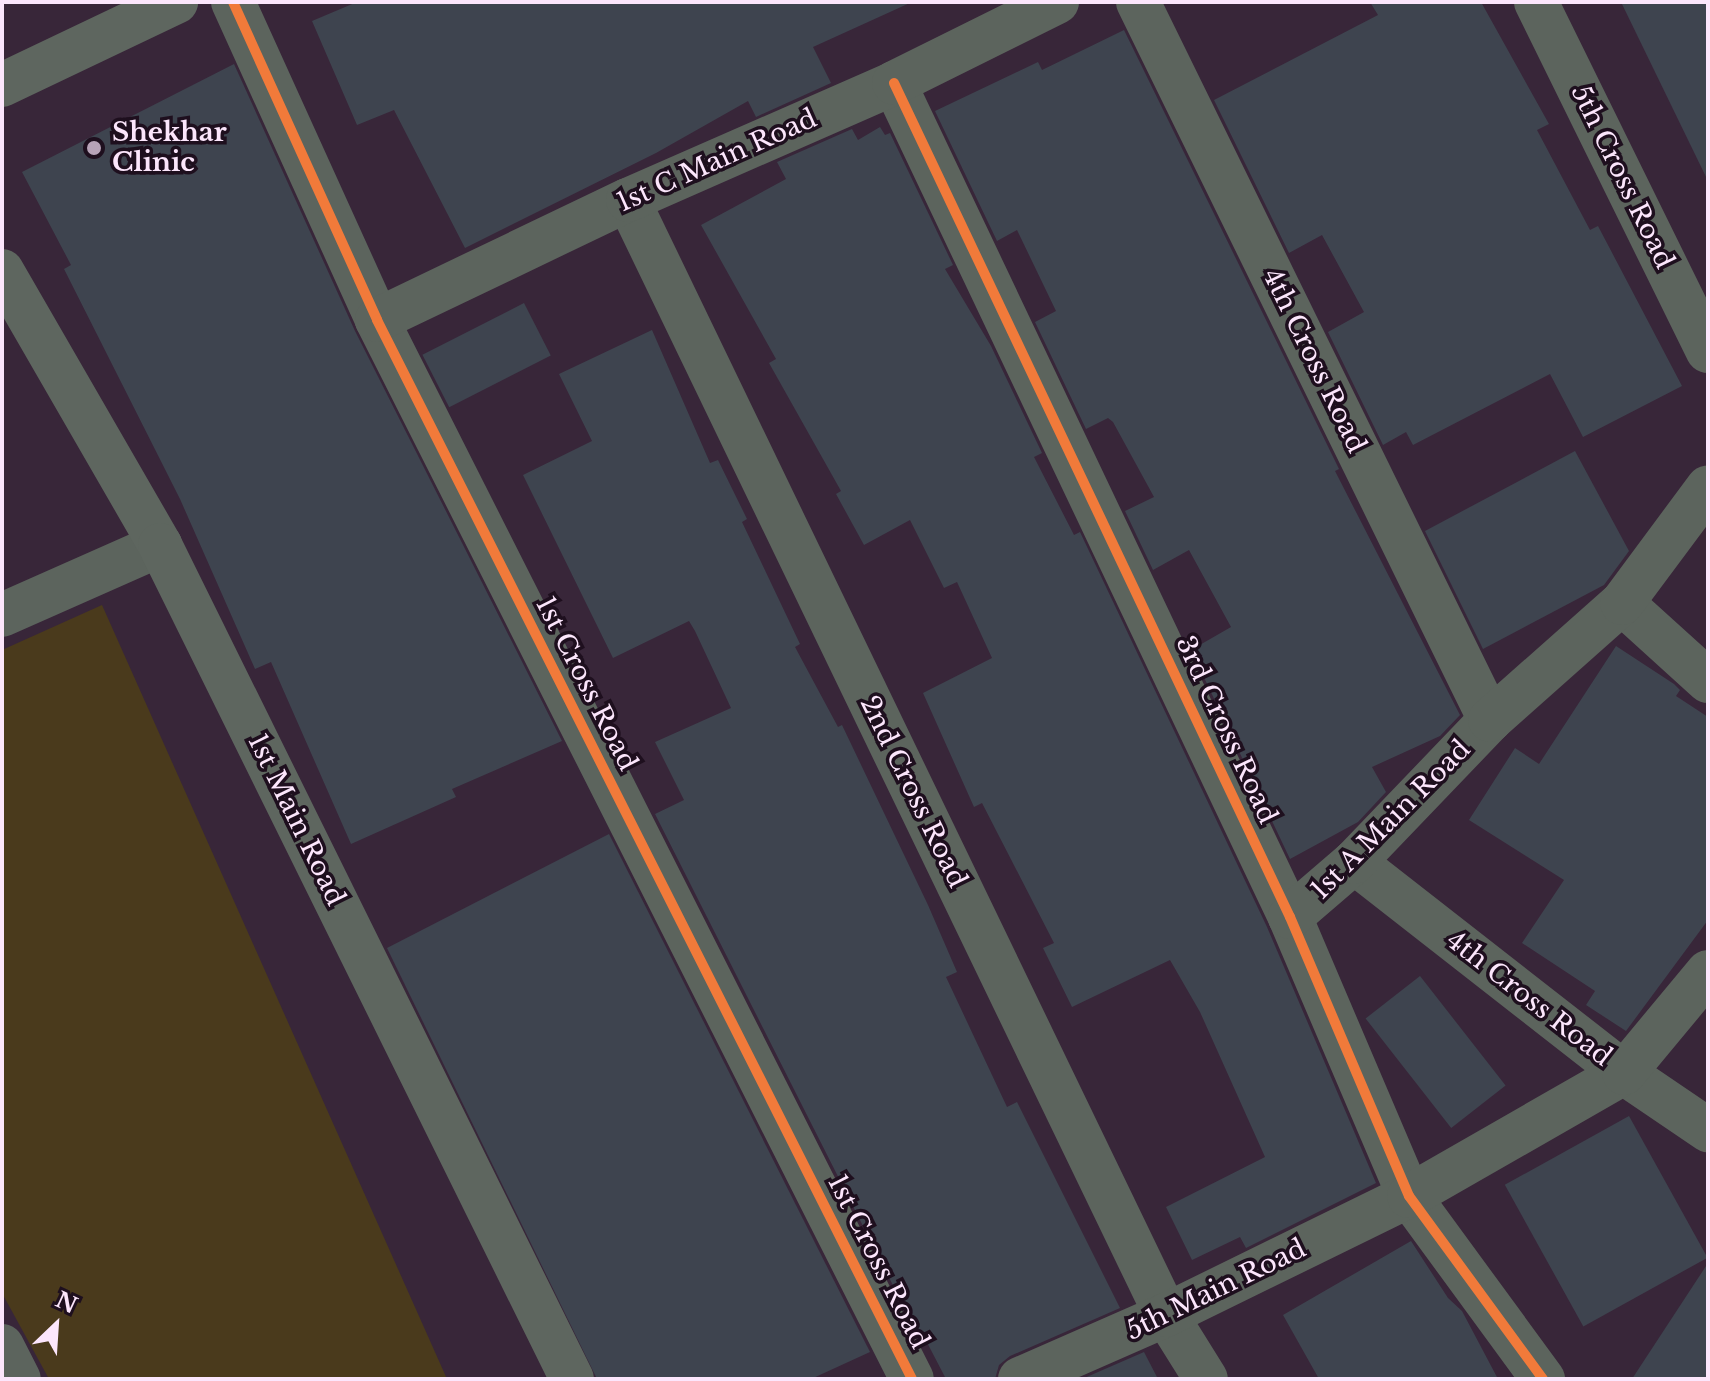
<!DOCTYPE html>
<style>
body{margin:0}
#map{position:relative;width:1710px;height:1381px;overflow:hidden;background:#382639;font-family:"Libre Baskerville",serif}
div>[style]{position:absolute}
.green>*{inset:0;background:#4a3a1c}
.building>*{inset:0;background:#3e444f;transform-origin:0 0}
.street>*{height:44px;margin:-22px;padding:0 22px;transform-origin:22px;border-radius:22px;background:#5c645d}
.secondary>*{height:44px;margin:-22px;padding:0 22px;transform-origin:22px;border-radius:22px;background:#5e665f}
.cycleway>*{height:10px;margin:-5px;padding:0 5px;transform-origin:5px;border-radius:5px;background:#f17a3a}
.dots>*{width:22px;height:22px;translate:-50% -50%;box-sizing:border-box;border:4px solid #1e0f1e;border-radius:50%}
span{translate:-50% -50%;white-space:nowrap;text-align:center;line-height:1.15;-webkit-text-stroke:7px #1e0f1e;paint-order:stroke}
.poi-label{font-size:26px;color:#fce6fc;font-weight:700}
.left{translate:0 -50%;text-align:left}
.street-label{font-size:26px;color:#fce6fc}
.frame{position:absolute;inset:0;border:4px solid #fce6fc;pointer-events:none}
.north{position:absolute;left:16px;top:1285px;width:80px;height:80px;-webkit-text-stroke:6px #1e0f1e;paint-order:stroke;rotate:25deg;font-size:22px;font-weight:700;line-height:32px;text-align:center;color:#fce6fc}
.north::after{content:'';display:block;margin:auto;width:28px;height:36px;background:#fce6fc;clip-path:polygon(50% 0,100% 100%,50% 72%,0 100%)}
</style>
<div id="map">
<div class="green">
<i style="clip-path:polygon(102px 605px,447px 1379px,49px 1379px,2px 1293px,2px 650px)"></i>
</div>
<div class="building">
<i style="clip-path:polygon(357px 2px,912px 2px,813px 47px,831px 83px,756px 117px,748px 101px,656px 153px,465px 248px,394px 110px,357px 125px,312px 21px)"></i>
<i style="clip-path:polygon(1370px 2px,1481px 2px,1549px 124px,1537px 130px,1590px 230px,1598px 226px,1682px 386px,1583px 437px,1550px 374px,1413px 445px,1406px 432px,1383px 445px,1328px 332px,1364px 312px,1322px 235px,1289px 253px,1214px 100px,1378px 15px)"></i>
<i style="clip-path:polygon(1621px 2px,1708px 2px,1708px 181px)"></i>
<i style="clip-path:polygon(1124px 30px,1339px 469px,1335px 471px,1460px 715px,1440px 736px,1372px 767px,1386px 792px,1358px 822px,1290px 859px,1191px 650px,1231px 627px,1189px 550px,1153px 570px,1125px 511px,1154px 497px,1113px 422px,1108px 418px,1086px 429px,1035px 322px,1056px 311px,1017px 230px,997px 241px,935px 111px,1038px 62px,1042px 70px)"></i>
<i style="clip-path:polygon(234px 64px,355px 331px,562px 741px,452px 789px,456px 797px,351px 844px,271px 662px,255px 669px,180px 499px,64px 269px,71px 265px,22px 172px)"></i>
<i style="clip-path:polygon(880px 127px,885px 135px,890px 133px,953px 265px,945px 269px,991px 346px,1042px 453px,1034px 457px,1074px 535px,1080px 532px,1267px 927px,1376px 1183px,1246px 1248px,1240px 1237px,1192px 1260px,1166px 1207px,1265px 1157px,1200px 1012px,1170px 960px,1072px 1007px,1043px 948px,1054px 943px,982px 803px,974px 807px,923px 693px,992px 658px,957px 582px,944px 588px,910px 520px,864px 545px,836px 494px,841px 491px,769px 363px,776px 359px,701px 225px,786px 179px,777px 162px,852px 129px,858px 140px)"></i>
<i style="left:524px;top:303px;width:59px;height:114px;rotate:63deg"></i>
<i style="clip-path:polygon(652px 330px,710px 463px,718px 460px,747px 519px,742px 522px,800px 644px,795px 647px,838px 727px,842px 725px,928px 905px,957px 972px,946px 977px,1007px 1107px,1017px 1102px,1120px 1308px,1010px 1356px,999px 1365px,995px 1379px,946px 1379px,920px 1329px,916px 1331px,655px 814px,684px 800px,655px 742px,731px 708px,695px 631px,689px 621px,613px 658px,523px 475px,592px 441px,559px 374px)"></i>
<i style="clip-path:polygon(1575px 451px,1629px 551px,1604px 585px,1483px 649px,1425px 531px)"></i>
<i style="clip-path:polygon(1616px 646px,1674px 684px,1680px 690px,1676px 696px,1708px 717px,1708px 920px,1626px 1031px,1586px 1005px,1595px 991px,1522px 943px,1564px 880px,1469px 820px,1515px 748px,1539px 764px)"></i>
<i style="clip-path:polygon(609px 834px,870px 1352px,811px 1379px,597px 1379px,387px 948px)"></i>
<i style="left:1420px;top:976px;width:139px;height:69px;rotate:52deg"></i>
<i style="left:1629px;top:1116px;width:162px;height:142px;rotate:61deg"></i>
<i style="clip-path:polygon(1411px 1241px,1448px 1298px,1462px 1311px,1498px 1379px,1319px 1379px,1283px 1315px)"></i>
<i style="clip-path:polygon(1708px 1263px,1708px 1379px,1632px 1379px)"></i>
<i style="clip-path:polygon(1144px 1352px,1158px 1379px,1082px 1379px)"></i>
</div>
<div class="street">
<i style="left:233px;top:2px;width:349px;rotate:65.6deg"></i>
<i style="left:377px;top:320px;width:1186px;rotate:63.2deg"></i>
<i style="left:1138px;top:2px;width:800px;rotate:63.88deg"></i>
<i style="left:1536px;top:2px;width:389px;rotate:63.8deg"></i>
<i style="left:894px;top:83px;width:923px;rotate:64.6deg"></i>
<i style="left:1290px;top:917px;width:303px;rotate:66.9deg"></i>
<i style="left:1409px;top:1196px;width:227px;rotate:53.8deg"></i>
<i style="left:628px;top:200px;width:1238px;rotate:64.24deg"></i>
<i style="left:1166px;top:1315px;width:75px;rotate:58deg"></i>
<i style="left:377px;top:320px;width:278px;rotate:-25.6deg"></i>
<i style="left:628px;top:200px;width:291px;rotate:-23.7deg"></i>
<i style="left:894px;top:83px;width:182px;rotate:-26.4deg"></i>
<i style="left:1622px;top:603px;width:116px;rotate:42.2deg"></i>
<i style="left:2px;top:615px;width:173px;rotate:-23.9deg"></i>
<i style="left:1354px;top:862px;width:343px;rotate:38deg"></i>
<i style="left:1624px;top:1073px;width:102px;rotate:34.2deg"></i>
<i style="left:1290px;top:917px;width:84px;rotate:-40.7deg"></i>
<i style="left:1354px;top:862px;width:197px;rotate:-46.2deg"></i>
<i style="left:1490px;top:720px;width:176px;rotate:-41.6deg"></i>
<i style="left:1622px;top:603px;width:144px;rotate:-53.4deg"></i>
<i style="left:2px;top:1346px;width:37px;rotate:63deg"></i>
<i style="left:1020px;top:1379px;width:159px;rotate:-23.7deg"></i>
<i style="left:1166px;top:1315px;width:271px;rotate:-26.1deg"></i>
<i style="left:1409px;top:1196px;width:248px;rotate:-29.8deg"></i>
<i style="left:1624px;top:1073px;width:131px;rotate:-50.3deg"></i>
</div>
<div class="secondary">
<i style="left:2px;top:85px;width:193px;rotate:-25.5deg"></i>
<i style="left:2px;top:271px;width:316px;rotate:60deg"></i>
<i style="left:160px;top:545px;width:930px;rotate:63.71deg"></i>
</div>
<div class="cycleway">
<i style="left:233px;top:2px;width:349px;rotate:65.6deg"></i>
<i style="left:377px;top:320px;width:1186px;rotate:63.2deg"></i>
<i style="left:894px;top:83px;width:923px;rotate:64.6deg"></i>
<i style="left:1290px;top:917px;width:303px;rotate:66.9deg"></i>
<i style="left:1409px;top:1196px;width:227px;rotate:53.8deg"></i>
</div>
<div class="dots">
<i style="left:94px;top:148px;background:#b7a3b8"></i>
</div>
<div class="poi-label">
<span class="left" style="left:112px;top:148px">Shekhar<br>Clinic</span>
</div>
<div class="street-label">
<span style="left:717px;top:161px;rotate:-24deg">1st C Main Road</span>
<span style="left:1622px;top:177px;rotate:64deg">5th Cross Road</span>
<span style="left:1314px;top:361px;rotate:64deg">4th Cross Road</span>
<span style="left:586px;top:684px;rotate:63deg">1st Cross Road</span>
<span style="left:1226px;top:730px;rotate:65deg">3rd Cross Road</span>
<span style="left:913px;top:792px;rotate:64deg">2nd Cross Road</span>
<span style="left:296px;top:820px;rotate:64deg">1st Main Road</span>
<span style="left:1391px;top:820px;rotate:-45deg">1st A Main Road</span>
<span style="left:1529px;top:999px;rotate:38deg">4th Cross Road</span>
<span style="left:878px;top:1262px;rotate:63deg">1st Cross Road</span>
<span style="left:1216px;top:1290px;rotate:-26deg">5th Main Road</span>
</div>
<div class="frame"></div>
<div class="north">N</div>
</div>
